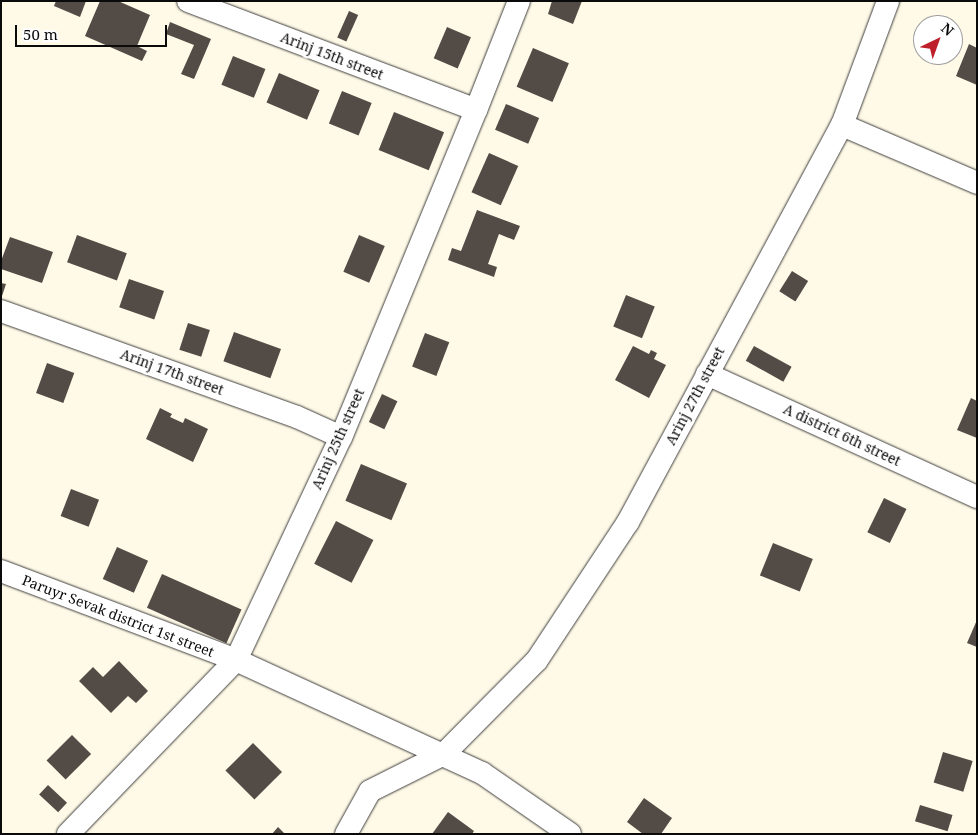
<!DOCTYPE html>
<style>
body{margin:0}
#map{position:relative;width:978px;height:835px;overflow:hidden;background:#fffae7;font-family:"Noto Serif",serif}
div>[style]{position:absolute}
.building>*{inset:0;background:#534b46;transform-origin:0 0}
.roads{filter:drop-shadow(0 0 1px #3d3d3d) drop-shadow(0 0 1px #3d3d3d)}
.minor>*{height:22px;margin:-11px;padding:0 11px;transform-origin:11px;border-radius:11px;background:#fff}
span{translate:-50% -50%;white-space:nowrap;text-align:center;line-height:1.15;-webkit-text-stroke:5px #fff;paint-order:stroke}
.street-label{font-size:14px;color:#0a0a0a}
.frame{position:absolute;inset:0;border:2px solid #0a0a0a;pointer-events:none}
.north{position:absolute;left:913px;top:15px;width:50px;height:50px;box-sizing:border-box;background:#fff;border:1px solid #9d9d9d;border-radius:50%;rotate:42deg;font-size:14px;font-weight:700;line-height:20px;text-align:center;color:#0a0a0a}
.north::after{content:'';display:block;margin:auto;width:18px;height:22px;background:#bd1f2b;clip-path:polygon(50% 0,100% 100%,50% 72%,0 100%)}
.scale{position:absolute;left:15px;top:25px;width:152px;height:22px;box-sizing:border-box;border:2px solid #0a0a0a;border-top:0;padding-left:6px;font-size:15px;line-height:18px;white-space:nowrap;color:#0a0a0a;-webkit-text-stroke:4px #fff;paint-order:stroke}
</style>
<div id="map">
<div class="building">
<i style="clip-path:polygon(56px 1px,86px 1px,80px 17px,54px 6px)"></i>
<i style="clip-path:polygon(100px 1px,118px 1px,150px 15px,137px 46px,147px 51px,142px 61px,85px 36px)"></i>
<i style="clip-path:polygon(552px 1px,582px 1px,573px 24px,548px 14px)"></i>
<i style="left:349px;top:11px;width:10px;height:29px;rotate:24deg"></i>
<i style="clip-path:polygon(170px 22px,211px 39px,194px 79px,181px 74px,194px 45px,166px 34px)"></i>
<i style="left:447px;top:27px;width:26px;height:34px;rotate:23deg"></i>
<i style="clip-path:polygon(969px 44px,977px 48px,977px 85px,956px 76px)"></i>
<i style="left:533px;top:48px;width:39px;height:42px;rotate:23deg"></i>
<i style="left:233px;top:56px;width:35px;height:31px;rotate:22deg"></i>
<i style="left:279px;top:73px;width:44px;height:32px;rotate:23deg"></i>
<i style="left:342px;top:91px;width:32px;height:35px;rotate:22deg"></i>
<i style="left:506px;top:104px;width:36px;height:28px;rotate:23deg"></i>
<i style="left:394px;top:112px;width:54px;height:41px;rotate:22deg"></i>
<i style="left:489px;top:153px;width:32px;height:43px;rotate:24deg"></i>
<i style="clip-path:polygon(477px 210px,520px 226px,514px 240px,499px 234px,488px 264px,497px 267px,494px 277px,448px 260px,452px 248px,461px 251px)"></i>
<i style="left:77px;top:235px;width:53px;height:29px;rotate:20deg"></i>
<i style="left:359px;top:235px;width:28px;height:40px;rotate:23deg"></i>
<i style="clip-path:polygon(10px 237px,53px 252px,42px 283px,1px 269px,1px 261px)"></i>
<i style="left:792px;top:271px;width:19px;height:24px;rotate:32deg"></i>
<i style="left:129px;top:279px;width:37px;height:30px;rotate:19deg"></i>
<i style="clip-path:polygon(1px 283px,6px 284px,2px 296px,1px 296px)"></i>
<i style="left:626px;top:295px;width:31px;height:34px;rotate:22deg"></i>
<i style="left:188px;top:323px;width:23px;height:28px;rotate:18deg"></i>
<i style="left:234px;top:332px;width:50px;height:31px;rotate:20deg"></i>
<i style="left:425px;top:333px;width:26px;height:36px;rotate:21deg"></i>
<i style="clip-path:polygon(633px 346px,649px 354px,651px 350px,657px 353px,654px 359px,666px 365px,649px 398px,615px 380px)"></i>
<i style="left:754px;top:346px;width:43px;height:17px;rotate:29deg"></i>
<i style="left:47px;top:363px;width:29px;height:32px;rotate:20deg"></i>
<i style="left:382px;top:394px;width:17px;height:31px;rotate:25deg"></i>
<i style="clip-path:polygon(971px 398px,977px 401px,977px 438px,957px 430px)"></i>
<i style="clip-path:polygon(160px 408px,172px 414px,170px 417px,183px 423px,185px 418px,208px 429px,193px 462px,146px 439px)"></i>
<i style="left:361px;top:464px;width:50px;height:40px;rotate:23deg"></i>
<i style="left:71px;top:489px;width:30px;height:29px;rotate:21deg"></i>
<i style="left:884px;top:498px;width:25px;height:38px;rotate:26deg"></i>
<i style="left:336px;top:521px;width:42px;height:48px;rotate:27deg"></i>
<i style="left:773px;top:543px;width:43px;height:35px;rotate:22deg"></i>
<i style="left:117px;top:547px;width:34px;height:35px;rotate:24deg"></i>
<i style="left:162px;top:574px;width:87px;height:37px;rotate:24deg"></i>
<i style="clip-path:polygon(977px 620px,977px 647px,967px 643px)"></i>
<i style="clip-path:polygon(119px 661px,148px 691px,136px 703px,128px 696px,111px 713px,79px 681px,93px 667px,103px 677px)"></i>
<i style="left:72px;top:735px;width:27px;height:36px;rotate:45deg"></i>
<i style="left:253px;top:743px;width:41px;height:39px;rotate:45deg"></i>
<i style="left:943px;top:752px;width:31px;height:32px;rotate:17deg"></i>
<i style="left:48px;top:785px;width:26px;height:13px;rotate:43deg"></i>
<i style="clip-path:polygon(644px 798px,672px 818px,661px 834px,643px 834px,627px 822px)"></i>
<i style="left:920px;top:805px;width:34px;height:17px;rotate:17deg"></i>
<i style="clip-path:polygon(448px 812px,474px 831px,472px 834px,432px 834px)"></i>
<i style="clip-path:polygon(278px 827px,285px 834px,272px 834px)"></i>
</div>
<div class="roads">
<div class="minor">
<i style="left:188px;top:1px;width:308px;rotate:20.7deg"></i>
<i style="left:519px;top:1px;width:117px;rotate:111.5deg"></i>
<i style="left:476px;top:110px;width:354px;rotate:112.4deg"></i>
<i style="left:341px;top:437px;width:246px;rotate:115.2deg"></i>
<i style="left:236px;top:660px;width:271px;rotate:24.7deg"></i>
<i style="left:482px;top:773px;width:107px;rotate:34.7deg"></i>
<i style="left:842px;top:125px;width:147px;rotate:23.2deg"></i>
<i style="left:1px;top:311px;width:314px;rotate:19.7deg"></i>
<i style="left:297px;top:417px;width:48px;rotate:24.4deg"></i>
<i style="left:707px;top:374px;width:297px;rotate:24.5deg"></i>
<i style="left:1px;top:571px;width:251px;rotate:20.7deg"></i>
<i style="left:236px;top:660px;width:242px;rotate:134deg"></i>
<i style="left:346px;top:834px;width:49px;rotate:-60.8deg"></i>
<i style="left:370px;top:791px;width:83px;rotate:-26.6deg"></i>
<i style="left:444px;top:754px;width:132px;rotate:-45.3deg"></i>
<i style="left:537px;top:660px;width:165px;rotate:-56.6deg"></i>
<i style="left:628px;top:522px;width:451px;rotate:-61.7deg"></i>
<i style="left:842px;top:125px;width:132px;rotate:-69.6deg"></i>
</div>
</div>
<div class="street-label">
<span style="left:332px;top:56px;rotate:21deg">Arinj 15th street</span>
<span style="left:172px;top:372px;rotate:20deg">Arinj 17th street</span>
<span style="left:695px;top:396px;rotate:-62deg">Arinj 27th street</span>
<span style="left:842px;top:435px;rotate:25deg">A district 6th street</span>
<span style="left:338px;top:439px;rotate:-66deg">Arinj 25th street</span>
<span style="left:118px;top:616px;rotate:21deg">Paruyr Sevak district 1st street</span>
</div>
<div class="frame"></div>
<div class="north">N</div>
<div class="scale">50 m</div>
</div>
